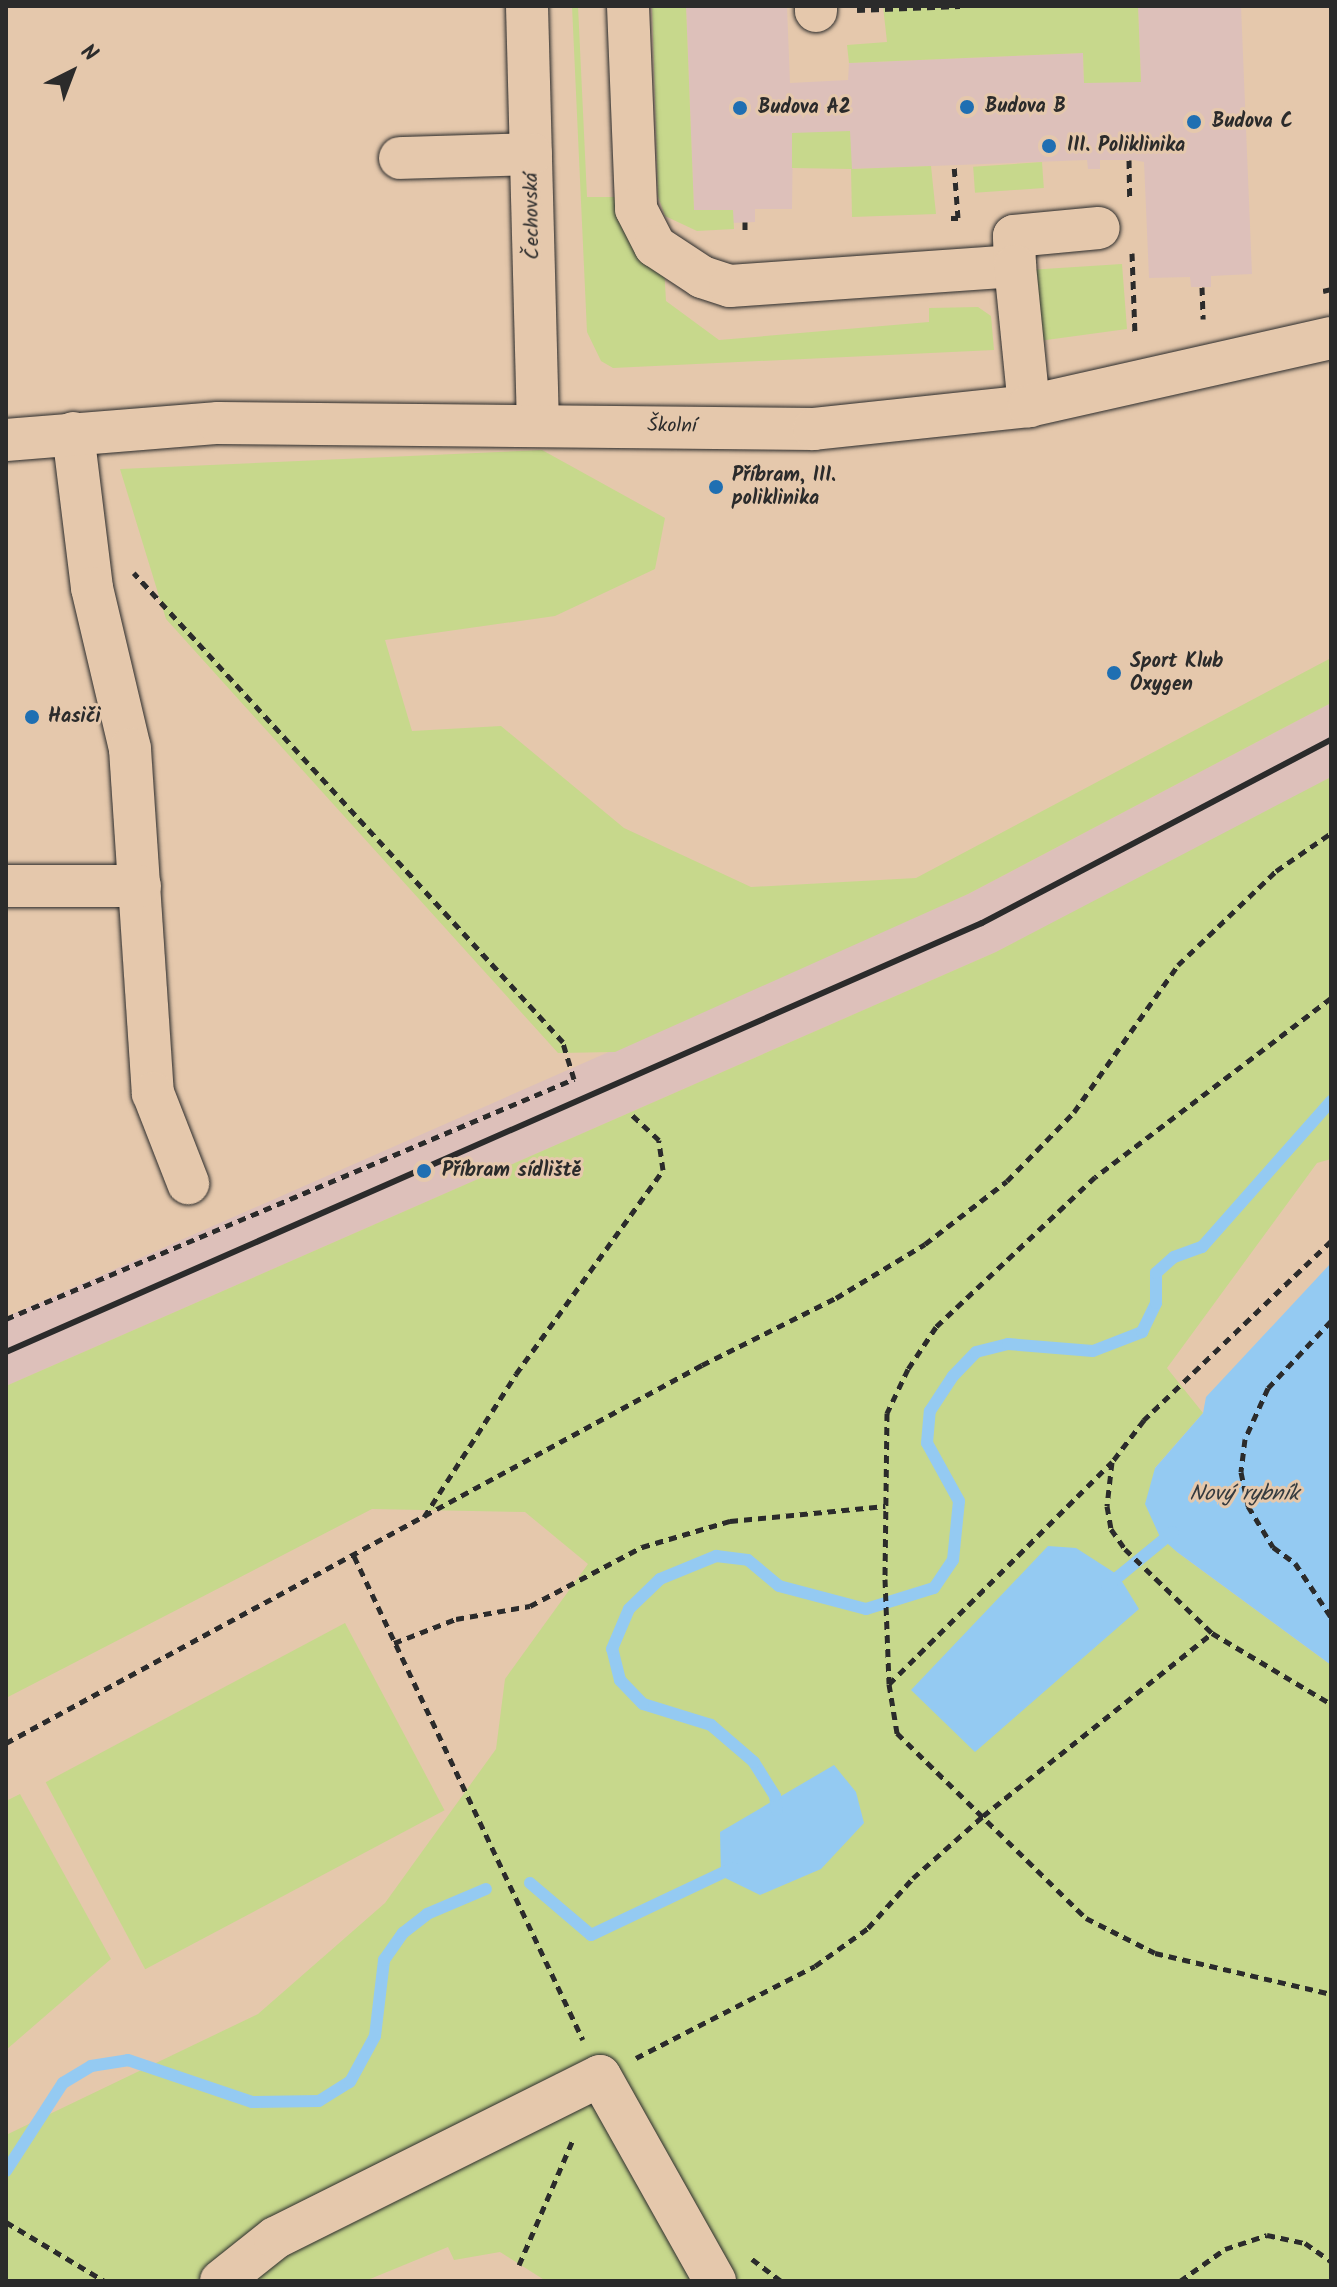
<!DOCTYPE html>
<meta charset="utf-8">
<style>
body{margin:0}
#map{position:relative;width:1337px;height:2287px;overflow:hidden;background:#e5c8ac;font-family:Kalam,sans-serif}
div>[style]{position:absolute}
.built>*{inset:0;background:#ddc0ba}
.green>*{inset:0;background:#c7d88c;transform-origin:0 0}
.water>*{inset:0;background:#94caf2}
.stream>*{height:12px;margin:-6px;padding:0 6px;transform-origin:6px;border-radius:6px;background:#94caf2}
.path>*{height:5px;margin-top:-2.5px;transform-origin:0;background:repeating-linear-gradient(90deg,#2b2b2b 0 8px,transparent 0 14px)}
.roads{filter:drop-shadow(0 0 2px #2b2b2b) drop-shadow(0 0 2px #2b2b2b)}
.minor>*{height:42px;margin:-21px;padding:0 21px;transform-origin:21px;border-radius:21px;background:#e5c8ac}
.rail>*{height:6px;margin:-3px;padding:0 3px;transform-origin:3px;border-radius:3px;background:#2b2b2b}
.dots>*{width:22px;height:22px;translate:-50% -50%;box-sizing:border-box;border:4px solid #e5c8ac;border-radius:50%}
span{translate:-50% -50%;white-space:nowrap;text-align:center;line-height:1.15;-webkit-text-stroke:6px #e5c8ac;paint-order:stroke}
.poi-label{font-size:20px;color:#2b2b2b;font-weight:700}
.left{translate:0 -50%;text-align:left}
.street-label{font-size:20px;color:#2b2b2b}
.water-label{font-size:22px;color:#363b3f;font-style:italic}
.frame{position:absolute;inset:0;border:8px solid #2b2b2b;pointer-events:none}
.north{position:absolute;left:32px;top:32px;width:80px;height:80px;-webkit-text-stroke:6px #e5c8ac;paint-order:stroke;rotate:42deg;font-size:22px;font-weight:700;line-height:32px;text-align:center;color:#2b2b2b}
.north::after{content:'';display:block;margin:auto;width:28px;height:36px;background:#2b2b2b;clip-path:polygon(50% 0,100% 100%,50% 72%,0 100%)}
</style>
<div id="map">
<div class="built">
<i style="clip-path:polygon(686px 6px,787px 6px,790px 83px,848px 80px,849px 63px,1083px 53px,1084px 82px,1141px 82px,1138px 6px,1241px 6px,1252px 274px,1211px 276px,1211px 287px,1191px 287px,1190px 277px,1149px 278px,1144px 162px,1134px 160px,1100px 160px,1100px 169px,1088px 169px,1087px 160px,852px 169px,793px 133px,792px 209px,755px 209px,755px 222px,733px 223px,732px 210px,694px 210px)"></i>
<i style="clip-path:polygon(1331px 703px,1331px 777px,1272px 810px,996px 952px,6px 1386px,6px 1317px,968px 894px)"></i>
</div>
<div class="green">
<i style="clip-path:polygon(572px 6px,578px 6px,587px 197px,618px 197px,664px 266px,666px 301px,719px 340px,929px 322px,929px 308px,978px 307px,991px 316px,994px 350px,613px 368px,601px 361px,587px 332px)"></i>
<i style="clip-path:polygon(652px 6px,686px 6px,694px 210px,733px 210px,734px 229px,697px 231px,665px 216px,658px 196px)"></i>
<i style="clip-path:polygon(883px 6px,1138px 6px,1141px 82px,1084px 83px,1083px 53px,849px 63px,847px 45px,887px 42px)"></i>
<i style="clip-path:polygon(850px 131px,852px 169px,931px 166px,936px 214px,852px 217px,851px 169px,792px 168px,792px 133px)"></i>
<i style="left:1042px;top:162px;width:26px;height:69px;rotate:86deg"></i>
<i style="clip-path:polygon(1122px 264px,1127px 329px,1039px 341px,1028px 270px)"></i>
<i style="clip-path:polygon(542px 450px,665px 518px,655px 569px,555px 616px,385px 640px,412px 731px,501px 726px,624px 828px,751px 887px,916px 878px,1331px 658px,1331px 703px,968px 894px,615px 1052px,558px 1053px,166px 619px,120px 469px)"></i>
<i style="clip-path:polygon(1331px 777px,1331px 1159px,1317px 1163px,1167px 1368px,1203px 1413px,1155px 1468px,1177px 1552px,1331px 1665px,1331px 2281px,546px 2281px,500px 2252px,454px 2260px,448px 2247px,365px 2281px,6px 2281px,6px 2135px,258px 2014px,385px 1903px,496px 1749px,505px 1679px,588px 1564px,525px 1512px,372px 1509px,6px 1698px,6px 1386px,996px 952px)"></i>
<i style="left:345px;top:1623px;width:212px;height:339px;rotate:62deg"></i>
<i style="clip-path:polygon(20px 1794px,111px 1959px,6px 2050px,6px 1801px)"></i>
</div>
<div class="water">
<i style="clip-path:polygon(1331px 1263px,1331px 1665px,1177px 1552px,1160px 1537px,1145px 1504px,1155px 1468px,1203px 1413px,1206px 1397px)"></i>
<i style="clip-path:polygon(1048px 1546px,1076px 1548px,1118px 1575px,1139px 1609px,975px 1752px,911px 1690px)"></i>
<i style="clip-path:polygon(834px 1765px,856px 1792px,864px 1823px,821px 1869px,760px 1895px,721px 1876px,720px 1832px)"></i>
</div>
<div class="stream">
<i style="left:1107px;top:1586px;width:85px;rotate:-39.3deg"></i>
<i style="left:777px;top:1810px;width:14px;rotate:-98deg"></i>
<i style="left:775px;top:1796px;width:40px;rotate:-122deg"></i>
<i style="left:754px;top:1762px;width:57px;rotate:-139.3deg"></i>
<i style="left:711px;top:1725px;width:71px;rotate:-162.8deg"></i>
<i style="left:643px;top:1704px;width:33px;rotate:-134deg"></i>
<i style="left:620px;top:1680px;width:32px;rotate:-104deg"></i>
<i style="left:612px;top:1649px;width:43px;rotate:-67deg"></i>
<i style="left:629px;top:1609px;width:43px;rotate:-44.1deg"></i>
<i style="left:660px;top:1579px;width:61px;rotate:-22.3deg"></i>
<i style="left:716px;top:1556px;width:32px;rotate:7deg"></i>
<i style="left:748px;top:1560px;width:40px;rotate:40deg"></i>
<i style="left:779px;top:1586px;width:90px;rotate:14.8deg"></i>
<i style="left:866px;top:1609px;width:71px;rotate:-17.2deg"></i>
<i style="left:934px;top:1588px;width:34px;rotate:-56deg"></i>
<i style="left:953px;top:1560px;width:59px;rotate:-84.2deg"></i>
<i style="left:959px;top:1501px;width:66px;rotate:-118.9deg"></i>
<i style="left:927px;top:1443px;width:32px;rotate:-85deg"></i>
<i style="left:930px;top:1411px;width:42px;rotate:-56.7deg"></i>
<i style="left:953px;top:1376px;width:33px;rotate:-46deg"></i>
<i style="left:976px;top:1352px;width:33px;rotate:-14deg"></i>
<i style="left:1008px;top:1344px;width:85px;rotate:4.7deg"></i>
<i style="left:1093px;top:1351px;width:53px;rotate:-21.2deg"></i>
<i style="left:1142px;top:1332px;width:32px;rotate:-64deg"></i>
<i style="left:1156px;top:1303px;width:30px;rotate:-90deg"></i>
<i style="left:1156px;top:1273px;width:24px;rotate:-42deg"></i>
<i style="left:1174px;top:1257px;width:30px;rotate:-20deg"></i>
<i style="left:1202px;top:1247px;width:195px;rotate:-48.5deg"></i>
<i style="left:530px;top:1883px;width:80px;rotate:40.4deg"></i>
<i style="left:591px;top:1935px;width:157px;rotate:-25.3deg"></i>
<i style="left:6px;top:2171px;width:105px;rotate:-57.1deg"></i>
<i style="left:63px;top:2083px;width:33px;rotate:-31deg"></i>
<i style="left:91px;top:2066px;width:37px;rotate:-9deg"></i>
<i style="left:128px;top:2060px;width:131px;rotate:18.7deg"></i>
<i style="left:252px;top:2102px;width:67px;rotate:-0.9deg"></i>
<i style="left:319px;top:2101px;width:36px;rotate:-32deg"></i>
<i style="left:350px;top:2082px;width:52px;rotate:-61.5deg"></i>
<i style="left:375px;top:2036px;width:77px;rotate:-83.2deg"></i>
<i style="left:384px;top:1960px;width:33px;rotate:-55deg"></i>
<i style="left:403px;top:1933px;width:31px;rotate:-38deg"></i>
<i style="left:427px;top:1914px;width:64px;rotate:-23deg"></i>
</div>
<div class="path">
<i style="left:857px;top:10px;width:103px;rotate:-2.2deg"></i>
<i style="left:1129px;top:160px;width:39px;rotate:89deg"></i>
<i style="left:951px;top:218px;width:7px"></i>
<i style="left:958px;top:218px;width:53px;rotate:-94.3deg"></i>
<i style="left:745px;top:222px;width:11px;rotate:90deg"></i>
<i style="left:1132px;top:253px;width:82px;rotate:87.9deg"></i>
<i style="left:1202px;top:287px;width:32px;rotate:88deg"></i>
<i style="left:1323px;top:291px;width:8px;rotate:-14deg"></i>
<i style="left:1331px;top:998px;width:296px;rotate:142.8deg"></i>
<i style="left:1095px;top:1177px;width:219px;rotate:136.7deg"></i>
<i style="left:936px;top:1327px;width:50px;rotate:123.7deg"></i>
<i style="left:908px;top:1369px;width:49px;rotate:115.5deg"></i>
<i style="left:887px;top:1413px;width:166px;rotate:90.7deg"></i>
<i style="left:885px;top:1579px;width:105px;rotate:87.8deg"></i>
<i style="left:889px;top:1684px;width:50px;rotate:80.7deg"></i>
<i style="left:897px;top:1733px;width:264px;rotate:44.4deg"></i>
<i style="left:1086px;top:1918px;width:77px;rotate:26.9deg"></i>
<i style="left:1155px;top:1953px;width:181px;rotate:13.1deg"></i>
<i style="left:1331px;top:1241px;width:259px;rotate:136.3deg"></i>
<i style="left:1144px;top:1420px;width:53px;rotate:127.3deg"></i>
<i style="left:1112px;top:1462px;width:44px;rotate:96.5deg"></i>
<i style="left:1107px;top:1506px;width:23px;rotate:80deg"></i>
<i style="left:1111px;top:1529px;width:24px;rotate:55deg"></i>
<i style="left:1125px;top:1549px;width:121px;rotate:44deg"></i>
<i style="left:1212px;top:1633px;width:139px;rotate:30.8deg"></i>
<i style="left:6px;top:1319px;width:617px;rotate:-22.91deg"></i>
<i style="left:574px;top:1079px;width:39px;rotate:-107deg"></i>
<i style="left:563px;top:1042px;width:636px;rotate:-132.45deg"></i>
<i style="left:1331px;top:1321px;width:92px;rotate:133.2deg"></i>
<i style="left:1268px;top:1388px;width:56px;rotate:114.3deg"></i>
<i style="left:1245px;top:1439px;width:33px;rotate:97deg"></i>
<i style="left:1241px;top:1472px;width:35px;rotate:78deg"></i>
<i style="left:1248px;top:1506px;width:48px;rotate:58.6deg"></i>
<i style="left:1273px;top:1547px;width:27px;rotate:36deg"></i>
<i style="left:1295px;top:1563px;width:65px;rotate:56.3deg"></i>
<i style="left:424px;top:1517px;width:170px;rotate:-57.2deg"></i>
<i style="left:516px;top:1374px;width:251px;rotate:-54.2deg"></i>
<i style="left:663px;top:1170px;width:30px;rotate:-98deg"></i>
<i style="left:659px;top:1140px;width:38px;rotate:-137deg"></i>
<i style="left:354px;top:1556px;width:535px;rotate:64.68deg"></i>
<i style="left:394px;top:1643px;width:66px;rotate:-21.2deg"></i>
<i style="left:456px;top:1619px;width:75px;rotate:-10deg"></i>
<i style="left:530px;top:1606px;width:127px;rotate:-27.8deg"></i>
<i style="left:642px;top:1547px;width:92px;rotate:-16.5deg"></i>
<i style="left:730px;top:1521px;width:156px;rotate:-5.5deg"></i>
<i style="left:889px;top:1684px;width:315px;rotate:-44.9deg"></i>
<i style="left:6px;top:1743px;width:792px;rotate:-28.51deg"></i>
<i style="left:702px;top:1365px;width:150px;rotate:-26.6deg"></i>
<i style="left:836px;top:1298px;width:104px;rotate:-31.2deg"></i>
<i style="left:925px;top:1244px;width:103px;rotate:-37.5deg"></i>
<i style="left:1007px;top:1181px;width:96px;rotate:-45.8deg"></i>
<i style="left:1074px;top:1112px;width:180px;rotate:-54.7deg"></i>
<i style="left:1178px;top:965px;width:136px;rotate:-43.8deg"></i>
<i style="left:1276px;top:871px;width:67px;rotate:-34.6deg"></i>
<i style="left:636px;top:2058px;width:201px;rotate:-27.2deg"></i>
<i style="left:815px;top:1966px;width:65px;rotate:-35.6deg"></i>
<i style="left:868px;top:1928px;width:67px;rotate:-48deg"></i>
<i style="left:913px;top:1878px;width:94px;rotate:-41.5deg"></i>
<i style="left:983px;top:1816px;width:293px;rotate:-38.6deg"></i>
<i style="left:6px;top:2222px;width:114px;rotate:31deg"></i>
<i style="left:752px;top:2259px;width:36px;rotate:37deg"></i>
<i style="left:519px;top:2265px;width:139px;rotate:-66.7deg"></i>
<i style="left:1180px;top:2281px;width:55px;rotate:-35.4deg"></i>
<i style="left:1225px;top:2249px;width:44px;rotate:-18.4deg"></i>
<i style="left:1267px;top:2235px;width:39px;rotate:12deg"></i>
<i style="left:1305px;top:2243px;width:32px;rotate:35deg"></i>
</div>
<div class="roads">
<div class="minor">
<i style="left:527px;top:6px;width:419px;rotate:88.5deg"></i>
<i style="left:628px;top:6px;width:203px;rotate:87.7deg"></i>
<i style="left:636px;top:209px;width:42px;rotate:62.8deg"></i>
<i style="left:655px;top:246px;width:56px;rotate:33.4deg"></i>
<i style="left:702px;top:277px;width:29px;rotate:18deg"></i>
<i style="left:730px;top:286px;width:286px;rotate:-4deg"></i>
<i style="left:1015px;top:266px;width:30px;rotate:-92deg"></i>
<i style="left:1014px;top:236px;width:85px;rotate:-5.4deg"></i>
<i style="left:816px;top:6px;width:5px;rotate:90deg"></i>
<i style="left:400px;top:158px;width:131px;rotate:-1.7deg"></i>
<i style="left:1015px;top:266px;width:141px;rotate:84.3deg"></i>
<i style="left:73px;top:433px;width:156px;rotate:83deg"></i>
<i style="left:92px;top:588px;width:165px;rotate:76.7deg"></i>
<i style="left:130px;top:749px;width:345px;rotate:86.2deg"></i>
<i style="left:153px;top:1093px;width:97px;rotate:68.7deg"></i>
<i style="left:6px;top:440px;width:213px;rotate:-4.6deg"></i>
<i style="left:218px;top:423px;width:596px;rotate:0.58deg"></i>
<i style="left:814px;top:429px;width:216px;rotate:-6.1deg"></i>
<i style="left:1029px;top:406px;width:310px;rotate:-12.7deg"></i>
<i style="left:6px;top:886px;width:134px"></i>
<i style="left:221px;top:2281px;width:69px;rotate:-38.5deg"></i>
<i style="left:275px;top:2238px;width:363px;rotate:-26.5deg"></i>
<i style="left:600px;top:2076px;width:235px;rotate:60.7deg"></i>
</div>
</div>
<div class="rail">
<i style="left:6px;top:1352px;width:1066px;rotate:-23.73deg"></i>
<i style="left:982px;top:923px;width:394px;rotate:-27.7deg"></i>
</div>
<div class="dots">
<i style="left:967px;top:107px;background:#1f6fb2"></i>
<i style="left:740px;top:108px;background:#1f6fb2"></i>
<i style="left:1194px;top:122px;background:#1f6fb2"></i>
<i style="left:1049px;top:146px;background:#1f6fb2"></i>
<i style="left:716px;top:487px;background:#1f6fb2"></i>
<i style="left:1114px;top:673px;background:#1f6fb2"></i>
<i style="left:32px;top:717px;background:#1f6fb2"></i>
<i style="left:424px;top:1171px;background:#1f6fb2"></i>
</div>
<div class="poi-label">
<span class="left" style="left:985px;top:107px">Budova B</span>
<span class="left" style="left:758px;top:108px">Budova A2</span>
<span class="left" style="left:1212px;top:122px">Budova C</span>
<span class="left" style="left:1067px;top:146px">III. Poliklinika</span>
<span class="left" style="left:732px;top:488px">Příbram, III.<br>poliklinika</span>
<span class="left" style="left:1130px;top:674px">Sport Klub<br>Oxygen</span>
<span class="left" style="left:48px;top:717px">Hasiči</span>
<span class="left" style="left:442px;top:1171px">Příbram sídliště</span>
</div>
<div class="street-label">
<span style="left:533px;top:216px;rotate:-91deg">Čechovská</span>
<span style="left:672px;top:427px;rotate:1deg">Školní</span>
</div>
<div class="water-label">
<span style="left:1244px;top:1495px">Nový rybník</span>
</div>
<div class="frame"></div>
<div class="north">N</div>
</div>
